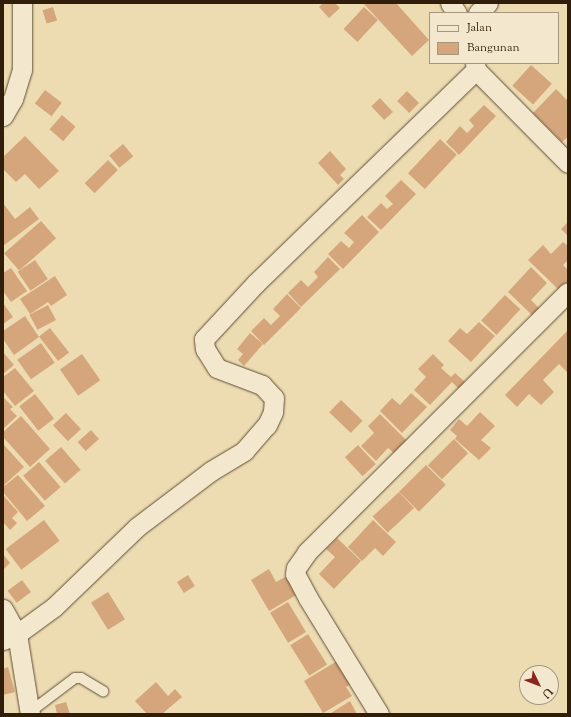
<!DOCTYPE html>
<style>
body{margin:0}
#map{position:relative;width:571px;height:717px;overflow:hidden;background:#eddcb2;font-family:"Sorts Mill Goudy",serif}
div>[style]{position:absolute}
.building>*{inset:0;background:#d5a67b;transform-origin:0 0}
.roads{filter:drop-shadow(0 0 1px #5f4d34) drop-shadow(0 0 1px #5f4d34)}
.lane>*{height:10px;margin:-5px;padding:0 5px;transform-origin:5px;border-radius:5px;background:#f3e8cd}
.street>*{height:19px;margin:-9.5px;padding:0 9.5px;transform-origin:9.5px;border-radius:9.5px;background:#f3e8cd}
span{translate:-50% -50%;white-space:nowrap;text-align:center;line-height:1.15;-webkit-text-stroke:3px #f3e8cd;paint-order:stroke}
.frame{position:absolute;inset:0;border:4px solid #301d0a;pointer-events:none}
.legend{position:absolute;left:429px;top:12px;width:130px;height:52px;box-sizing:border-box;background:#f3e8cd;border:1px solid #a5977f;margin:0;padding:5px 7px;list-style:none;font-size:12px;color:#301d0a}
.legend li{display:flex;align-items:center;gap:8px;height:20px}
.legend b{width:20px;border:1px solid #a5977f}
.north{position:absolute;left:519px;top:665px;width:40px;height:40px;box-sizing:border-box;background:#f3e8cd;border:1px solid #a5977f;border-radius:50%;rotate:133deg;font-size:11px;font-weight:700;line-height:16px;text-align:center;color:#301d0a}
.north::after{content:'';display:block;margin:auto;width:14px;height:18px;background:#8f2418;clip-path:polygon(50% 0,100% 100%,50% 72%,0 100%)}
</style>
<div id="map">
<div class="building">
<i style="clip-path:polygon(323px 3px,335px 3px,340px 8px,329px 18px,319px 7px)"></i>
<i style="clip-path:polygon(363px 3px,396px 3px,429px 40px,412px 56px)"></i>
<i style="left:53px;top:7px;width:14px;height:11px;rotate:73deg"></i>
<i style="left:364px;top:7px;width:19px;height:30px;rotate:43deg"></i>
<i style="left:531px;top:65px;width:28px;height:28px;rotate:42deg"></i>
<i style="clip-path:polygon(556px 89px,568px 101px,568px 137px,562px 142px,533px 113px)"></i>
<i style="left:45px;top:90px;width:21px;height:17px;rotate:37deg"></i>
<i style="left:407px;top:91px;width:17px;height:14px;rotate:45deg"></i>
<i style="left:380px;top:98px;width:19px;height:12px;rotate:47deg"></i>
<i style="clip-path:polygon(484px 105px,496px 116px,459px 155px,446px 142px,460px 126px,467px 133px,474px 126px,469px 120px)"></i>
<i style="left:62px;top:115px;width:18px;height:19px;rotate:41deg"></i>
<i style="clip-path:polygon(25px 136px,59px 171px,39px 189px,25px 174px,16px 182px,3px 169px,3px 157px)"></i>
<i style="left:440px;top:139px;width:23px;height:47px;rotate:43deg"></i>
<i style="left:123px;top:144px;width:16px;height:18px;rotate:50deg"></i>
<i style="clip-path:polygon(330px 151px,346px 169px,340px 175px,344px 179px,338px 185px,318px 163px)"></i>
<i style="left:108px;top:160px;width:14px;height:33px;rotate:45deg"></i>
<i style="clip-path:polygon(401px 180px,416px 194px,381px 230px,367px 217px,381px 203px,387px 209px,393px 204px,385px 196px)"></i>
<i style="clip-path:polygon(3px 203px,15px 219px,30px 207px,39px 219px,3px 246px)"></i>
<i style="clip-path:polygon(362px 215px,379px 232px,343px 269px,328px 254px,341px 241px,349px 248px,354px 242px,344px 233px)"></i>
<i style="left:41px;top:221px;width:23px;height:49px;rotate:49deg"></i>
<i style="clip-path:polygon(568px 222px,568px 236px,561px 229px)"></i>
<i style="clip-path:polygon(563px 242px,568px 246px,568px 260px,563px 265px,568px 270px,568px 281px,559px 290px,528px 260px,543px 245px,551px 254px)"></i>
<i style="clip-path:polygon(328px 257px,340px 269px,301px 307px,288px 293px,301px 280px,308px 287px,318px 277px,314px 272px)"></i>
<i style="left:35px;top:260px;width:23px;height:21px;rotate:56deg"></i>
<i style="clip-path:polygon(531px 267px,547px 283px,531px 300px,540px 309px,533px 316px,508px 292px)"></i>
<i style="clip-path:polygon(11px 268px,27px 291px,11px 302px,3px 291px,3px 273px)"></i>
<i style="clip-path:polygon(55px 276px,67px 295px,51px 306px,48px 302px,30px 314px,20px 299px)"></i>
<i style="clip-path:polygon(287px 294px,301px 308px,264px 345px,251px 331px,264px 318px,271px 325px,280px 316px,273px 309px)"></i>
<i style="left:505px;top:295px;width:21px;height:35px;rotate:43deg"></i>
<i style="clip-path:polygon(3px 303px,13px 317px,3px 324px)"></i>
<i style="left:48px;top:305px;width:17px;height:21px;rotate:62deg"></i>
<i style="clip-path:polygon(25px 316px,39px 337px,14px 355px,3px 339px,3px 331px)"></i>
<i style="clip-path:polygon(479px 322px,495px 336px,471px 362px,448px 341px,460px 328px,467px 334px)"></i>
<i style="left:50px;top:328px;width:31px;height:14px;rotate:52deg"></i>
<i style="clip-path:polygon(568px 330px,568px 373px,559px 364px,543px 380px,554px 392px,541px 405px,529px 394px,517px 407px,505px 395px)"></i>
<i style="clip-path:polygon(250px 333px,263px 344px,244px 366px,238px 360px,243px 354px,237px 349px)"></i>
<i style="left:41px;top:343px;width:24px;height:29px;rotate:55deg"></i>
<i style="clip-path:polygon(3px 352px,14px 365px,3px 374px)"></i>
<i style="left:82px;top:354px;width:32px;height:27px;rotate:55deg"></i>
<i style="clip-path:polygon(433px 354px,444px 365px,441px 368px,451px 377px,455px 373px,465px 382px,459px 389px,452px 382px,430px 405px,414px 390px,426px 377px,418px 369px)"></i>
<i style="clip-path:polygon(15px 368px,34px 391px,15px 406px,3px 391px,3px 377px)"></i>
<i style="clip-path:polygon(411px 393px,427px 407px,402px 433px,380px 411px,392px 398px,400px 405px)"></i>
<i style="left:35px;top:394px;width:31px;height:20px;rotate:52deg"></i>
<i style="clip-path:polygon(3px 397px,13px 407px,10px 409px,17px 416px,3px 429px)"></i>
<i style="left:341px;top:400px;width:30px;height:17px;rotate:44deg"></i>
<i style="clip-path:polygon(480px 412px,495px 426px,481px 440px,491px 448px,479px 460px,455px 439px,457px 436px,450px 430px,459px 419px,467px 426px)"></i>
<i style="left:66px;top:413px;width:22px;height:18px;rotate:47deg"></i>
<i style="clip-path:polygon(380px 414px,409px 443px,396px 455px,388px 448px,376px 461px,361px 446px,374px 433px,368px 426px)"></i>
<i style="clip-path:polygon(21px 416px,50px 449px,30px 467px,3px 437px,3px 432px)"></i>
<i style="left:91px;top:430px;width:12px;height:18px;rotate:48deg"></i>
<i style="left:454px;top:439px;width:20px;height:37px;rotate:45deg"></i>
<i style="clip-path:polygon(4px 445px,24px 467px,3px 486px,3px 446px)"></i>
<i style="left:358px;top:445px;width:26px;height:18px;rotate:47deg"></i>
<i style="left:61px;top:447px;width:30px;height:21px;rotate:49deg"></i>
<i style="left:39px;top:462px;width:33px;height:21px;rotate:49deg"></i>
<i style="left:426px;top:465px;width:28px;height:38px;rotate:45deg"></i>
<i style="clip-path:polygon(18px 475px,45px 506px,27px 521px,3px 492px,3px 487px)"></i>
<i style="left:399px;top:492px;width:22px;height:36px;rotate:47deg"></i>
<i style="clip-path:polygon(3px 495px,18px 512px,12px 518px,17px 523px,10px 530px,3px 522px)"></i>
<i style="left:44px;top:520px;width:26px;height:48px;rotate:53deg"></i>
<i style="clip-path:polygon(373px 520px,396px 542px,383px 556px,375px 548px,362px 561px,348px 547px)"></i>
<i style="clip-path:polygon(337px 538px,361px 561px,334px 589px,319px 574px,335px 557px,326px 549px)"></i>
<i style="clip-path:polygon(3px 554px,10px 563px,3px 570px)"></i>
<i style="clip-path:polygon(269px 569px,276px 582px,287px 576px,298px 594px,269px 611px,251px 580px)"></i>
<i style="left:188px;top:575px;width:13px;height:13px;rotate:58deg"></i>
<i style="left:22px;top:580px;width:15px;height:18px;rotate:53deg"></i>
<i style="left:108px;top:592px;width:32px;height:20px;rotate:58deg"></i>
<i style="left:288px;top:602px;width:35px;height:21px;rotate:59deg"></i>
<i style="left:308px;top:634px;width:36px;height:21px;rotate:58deg"></i>
<i style="clip-path:polygon(337px 661px,351px 684px,346px 687px,352px 696px,323px 713px,304px 681px)"></i>
<i style="clip-path:polygon(8px 667px,15px 692px,3px 695px,3px 669px)"></i>
<i style="clip-path:polygon(156px 682px,168px 696px,175px 689px,182px 697px,162px 714px,147px 714px,135px 701px)"></i>
<i style="clip-path:polygon(350px 701px,357px 714px,331px 714px,331px 713px)"></i>
<i style="clip-path:polygon(66px 702px,70px 714px,57px 714px,55px 705px)"></i>
</div>
<div class="roads">
<div class="lane">
<i style="left:30px;top:712px;width:56px;rotate:-37.1deg"></i>
<i style="left:75px;top:678px;width:6px"></i>
<i style="left:81px;top:678px;width:26px;rotate:31deg"></i>
</div>
<div class="street">
<i style="left:450px;top:3px;width:12px;rotate:55deg"></i>
<i style="left:478px;top:13px;width:14px;rotate:-45deg"></i>
<i style="left:475px;top:63px;width:7px;rotate:82deg"></i>
<i style="left:476px;top:70px;width:131px;rotate:45.3deg"></i>
<i style="left:3px;top:116px;width:20px;rotate:-60deg"></i>
<i style="left:13px;top:99px;width:30px;rotate:-73deg"></i>
<i style="left:22px;top:70px;width:67px;rotate:-90deg"></i>
<i style="left:3px;top:609px;width:29px;rotate:61deg"></i>
<i style="left:17px;top:634px;width:81px;rotate:80.8deg"></i>
<i style="left:3px;top:640px;width:15px;rotate:-23deg"></i>
<i style="left:17px;top:634px;width:46px;rotate:-36.1deg"></i>
<i style="left:54px;top:607px;width:115px;rotate:-43.9deg"></i>
<i style="left:137px;top:527px;width:93px;rotate:-37.1deg"></i>
<i style="left:211px;top:471px;width:39px;rotate:-31deg"></i>
<i style="left:244px;top:451px;width:35px;rotate:-49deg"></i>
<i style="left:267px;top:425px;width:14px;rotate:-65deg"></i>
<i style="left:273px;top:412px;width:14px;rotate:-86deg"></i>
<i style="left:274px;top:398px;width:18px;rotate:-133deg"></i>
<i style="left:262px;top:385px;width:48px;rotate:-159.3deg"></i>
<i style="left:217px;top:368px;width:22px;rotate:-122deg"></i>
<i style="left:205px;top:349px;width:10px;rotate:-96deg"></i>
<i style="left:204px;top:339px;width:76px;rotate:-47.1deg"></i>
<i style="left:256px;top:283px;width:306px;rotate:-44.1deg"></i>
<i style="left:379px;top:714px;width:136px;rotate:-121.5deg"></i>
<i style="left:308px;top:598px;width:27px;rotate:-118deg"></i>
<i style="left:295px;top:574px;width:6px;rotate:-81deg"></i>
<i style="left:296px;top:568px;width:19px;rotate:-55deg"></i>
<i style="left:307px;top:552px;width:368px;rotate:-44.9deg"></i>
</div>
</div>
<div class="frame"></div>
<ul class="legend">
<li><b style="height:5px;background:#f3e8cd"></b>Jalan</li>
<li><b style="height:11px;background:#d5a67b"></b>Bangunan</li>
</ul>
<div class="north">U</div>
</div>
